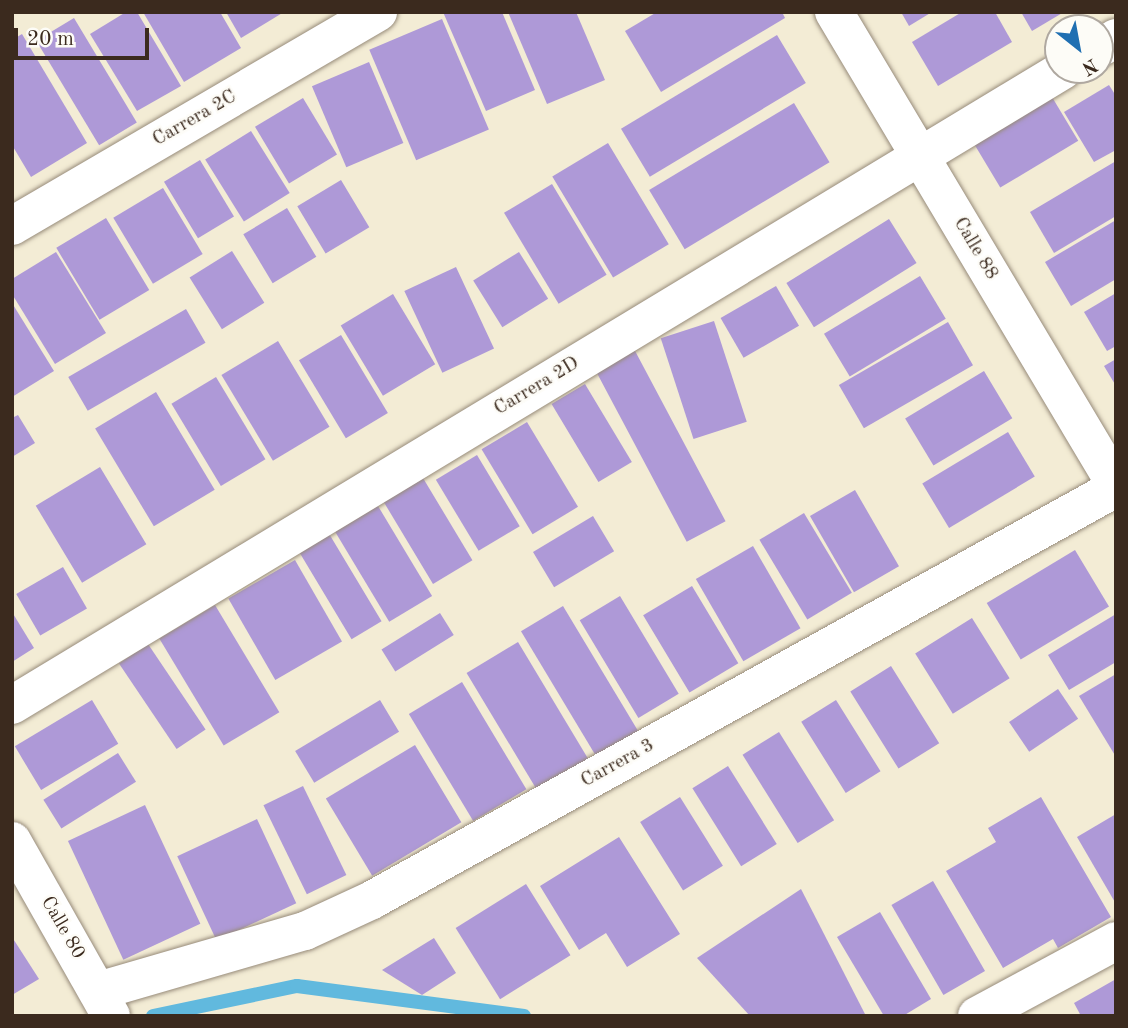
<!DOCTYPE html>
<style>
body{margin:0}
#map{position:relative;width:1128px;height:1028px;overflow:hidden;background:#f3ecd5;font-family:"Old Standard TT",serif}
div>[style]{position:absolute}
.stream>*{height:14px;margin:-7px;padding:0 7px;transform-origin:7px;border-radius:7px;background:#61b9de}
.building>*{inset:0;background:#ae99d7;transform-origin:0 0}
.roads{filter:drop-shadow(0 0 2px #978b7a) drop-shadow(0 0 2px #978b7a)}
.street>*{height:38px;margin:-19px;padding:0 19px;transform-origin:19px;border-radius:19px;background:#fff}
span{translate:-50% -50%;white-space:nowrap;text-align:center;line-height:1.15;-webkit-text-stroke:5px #fdfcf7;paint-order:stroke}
.street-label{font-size:19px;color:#3b2a1e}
.frame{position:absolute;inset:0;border:14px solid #3b2a1e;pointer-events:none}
.north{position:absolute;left:1044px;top:14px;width:70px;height:70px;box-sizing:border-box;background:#fdfcf7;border:2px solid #afa8a0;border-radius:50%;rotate:149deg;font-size:19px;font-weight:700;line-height:28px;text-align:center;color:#3b2a1e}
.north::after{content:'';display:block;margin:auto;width:24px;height:32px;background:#1f6fb2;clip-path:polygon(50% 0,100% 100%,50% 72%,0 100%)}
.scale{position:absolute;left:14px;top:28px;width:135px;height:32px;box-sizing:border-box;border:4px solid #3b2a1e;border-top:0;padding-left:9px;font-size:21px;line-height:24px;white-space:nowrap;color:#3b2a1e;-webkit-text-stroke:5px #fdfcf7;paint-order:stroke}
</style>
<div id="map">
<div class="stream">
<i style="left:153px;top:1016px;width:147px;rotate:-11.8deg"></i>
<i style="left:297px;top:986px;width:229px;rotate:7.5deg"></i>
</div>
<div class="building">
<i style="clip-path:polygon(126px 12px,137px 12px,181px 86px,137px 111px,90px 34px)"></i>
<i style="clip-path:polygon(143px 12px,220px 12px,241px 48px,184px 82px)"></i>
<i style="clip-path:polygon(226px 12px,284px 12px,241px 38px)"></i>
<i style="clip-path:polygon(443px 12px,502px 12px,535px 90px,486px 111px)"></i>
<i style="clip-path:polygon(508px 12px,576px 12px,605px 80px,547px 104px)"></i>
<i style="clip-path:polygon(657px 12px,782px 12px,785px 18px,661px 92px,625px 31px)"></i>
<i style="clip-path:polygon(901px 12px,932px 12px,909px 26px)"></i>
<i style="clip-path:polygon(962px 12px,995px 12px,1012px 42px,938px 86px,912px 42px)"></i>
<i style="clip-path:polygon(1021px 12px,1064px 12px,1032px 31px)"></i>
<i style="left:74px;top:18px;width:122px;height:44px;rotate:59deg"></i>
<i style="left:442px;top:19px;width:120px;height:79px;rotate:67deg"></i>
<i style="clip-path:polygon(22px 34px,87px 143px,31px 177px,12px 145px,12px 40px)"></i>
<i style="left:777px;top:35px;width:56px;height:182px;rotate:59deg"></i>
<i style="left:369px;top:62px;width:88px;height:62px;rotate:67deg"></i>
<i style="clip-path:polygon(1109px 85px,1116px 96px,1116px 150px,1094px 162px,1064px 112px)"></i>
<i style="left:1052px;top:97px;width:51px;height:91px;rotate:59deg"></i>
<i style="left:303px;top:98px;width:66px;height:56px;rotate:59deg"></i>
<i style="left:794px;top:103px;width:69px;height:169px;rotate:59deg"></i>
<i style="left:251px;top:131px;width:73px;height:54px;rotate:58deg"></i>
<i style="left:608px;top:143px;width:118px;height:65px;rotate:59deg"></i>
<i style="left:200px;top:160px;width:66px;height:42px;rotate:59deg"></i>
<i style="clip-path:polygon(1116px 161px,1116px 216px,1054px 253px,1030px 212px)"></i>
<i style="left:341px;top:180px;width:55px;height:51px;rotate:59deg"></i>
<i style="left:552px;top:184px;width:106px;height:56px;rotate:59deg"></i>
<i style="left:163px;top:188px;width:77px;height:58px;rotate:59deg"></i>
<i style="left:287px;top:208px;width:57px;height:51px;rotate:59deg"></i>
<i style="left:106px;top:218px;width:84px;height:58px;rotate:59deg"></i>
<i style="left:889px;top:219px;width:52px;height:121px;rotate:58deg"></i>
<i style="clip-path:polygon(1116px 220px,1116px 279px,1071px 306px,1045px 262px)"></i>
<i style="left:232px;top:251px;width:61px;height:50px;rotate:58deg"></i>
<i style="clip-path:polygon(56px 252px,106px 333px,55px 364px,12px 294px,12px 279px)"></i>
<i style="left:519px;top:252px;width:55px;height:54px;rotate:58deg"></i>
<i style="left:456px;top:267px;width:90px;height:57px;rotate:65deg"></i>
<i style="left:920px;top:276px;width:50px;height:112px;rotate:59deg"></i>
<i style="left:776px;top:286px;width:46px;height:64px;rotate:60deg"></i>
<i style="clip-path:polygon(1116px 293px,1116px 346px,1107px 351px,1084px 312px)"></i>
<i style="left:393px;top:294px;width:82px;height:61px;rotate:59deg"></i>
<i style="clip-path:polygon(12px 303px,54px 371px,12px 397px)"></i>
<i style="left:186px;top:309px;width:39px;height:136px;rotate:60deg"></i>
<i style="left:714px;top:321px;width:106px;height:56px;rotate:72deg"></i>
<i style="left:948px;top:322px;width:50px;height:126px;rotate:60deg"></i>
<i style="left:341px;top:335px;width:91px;height:49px;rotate:59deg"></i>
<i style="left:278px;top:341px;width:100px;height:66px;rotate:59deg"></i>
<i style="left:634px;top:349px;width:195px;height:44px;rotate:62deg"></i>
<i style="clip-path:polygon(1116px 359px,1116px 386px,1104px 366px)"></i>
<i style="left:984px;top:371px;width:55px;height:92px;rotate:59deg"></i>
<i style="left:216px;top:377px;width:96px;height:52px;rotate:59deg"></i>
<i style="left:585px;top:384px;width:91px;height:39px;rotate:59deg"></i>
<i style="left:156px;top:392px;width:114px;height:71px;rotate:59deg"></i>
<i style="clip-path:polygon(18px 415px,35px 443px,12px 457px,12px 418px)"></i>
<i style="left:527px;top:422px;width:99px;height:53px;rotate:59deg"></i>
<i style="left:1008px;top:432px;width:52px;height:100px;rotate:59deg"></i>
<i style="left:477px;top:455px;width:83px;height:48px;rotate:59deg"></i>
<i style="left:100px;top:467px;width:90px;height:75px;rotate:59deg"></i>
<i style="left:423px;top:478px;width:96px;height:46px;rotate:59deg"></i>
<i style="left:855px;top:490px;width:88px;height:52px;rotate:60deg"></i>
<i style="left:378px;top:506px;width:105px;height:50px;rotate:59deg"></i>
<i style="left:804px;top:513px;width:93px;height:52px;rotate:59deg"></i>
<i style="left:593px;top:516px;width:41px;height:70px;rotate:59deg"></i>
<i style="left:328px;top:532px;width:104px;height:35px;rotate:59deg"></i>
<i style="left:753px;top:546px;width:95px;height:66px;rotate:60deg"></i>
<i style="left:1075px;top:550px;width:66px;height:103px;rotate:59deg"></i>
<i style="left:295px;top:560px;width:94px;height:77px;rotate:60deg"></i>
<i style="left:63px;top:567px;width:48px;height:54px;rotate:60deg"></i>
<i style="left:692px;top:586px;width:90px;height:57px;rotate:59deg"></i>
<i style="left:620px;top:596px;width:114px;height:47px;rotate:59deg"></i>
<i style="left:215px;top:605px;width:125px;height:65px;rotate:59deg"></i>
<i style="left:563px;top:606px;width:147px;height:49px;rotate:59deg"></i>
<i style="clip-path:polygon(12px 612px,34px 648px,12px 662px)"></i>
<i style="left:440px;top:613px;width:26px;height:69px;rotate:58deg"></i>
<i style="clip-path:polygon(1116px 614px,1116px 662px,1069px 690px,1048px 655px)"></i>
<i style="left:972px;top:618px;width:71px;height:67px;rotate:58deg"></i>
<i style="left:518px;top:642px;width:137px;height:60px;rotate:59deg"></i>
<i style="left:148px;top:644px;width:103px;height:35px;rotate:56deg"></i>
<i style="left:891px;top:666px;width:91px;height:48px;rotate:58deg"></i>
<i style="clip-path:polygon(1116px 674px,1116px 757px,1079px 696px)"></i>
<i style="left:462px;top:682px;width:125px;height:62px;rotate:59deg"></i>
<i style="left:1058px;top:689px;width:36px;height:59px;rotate:56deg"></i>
<i style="left:92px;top:700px;width:51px;height:90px;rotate:59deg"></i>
<i style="left:380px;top:700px;width:37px;height:99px;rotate:59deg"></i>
<i style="left:836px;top:700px;width:84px;height:41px;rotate:58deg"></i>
<i style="left:779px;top:732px;width:104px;height:43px;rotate:58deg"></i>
<i style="left:415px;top:745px;width:90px;height:104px;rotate:59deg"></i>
<i style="left:118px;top:753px;width:34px;height:88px;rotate:58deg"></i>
<i style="left:728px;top:766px;width:92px;height:42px;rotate:58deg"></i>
<i style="left:303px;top:786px;width:99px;height:44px;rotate:64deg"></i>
<i style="left:680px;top:797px;width:81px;height:47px;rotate:58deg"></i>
<i style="clip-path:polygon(1041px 797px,1111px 917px,1058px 948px,1053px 939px,1003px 968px,946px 871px,996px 842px,988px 828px)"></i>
<i style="left:145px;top:805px;width:131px;height:85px;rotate:65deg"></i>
<i style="clip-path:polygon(1116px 814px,1116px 904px,1077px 837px)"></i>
<i style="left:257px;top:819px;width:93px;height:88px;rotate:65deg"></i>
<i style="clip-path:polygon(619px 837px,680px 934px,627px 967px,606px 933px,579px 950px,540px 886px)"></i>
<i style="left:933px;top:881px;width:104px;height:48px;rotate:60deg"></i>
<i style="left:526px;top:884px;width:84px;height:83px;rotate:58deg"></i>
<i style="clip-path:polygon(801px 889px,866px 1016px,750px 1016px,697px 958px)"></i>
<i style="clip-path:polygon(880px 912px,931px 999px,903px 1016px,884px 1016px,837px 937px)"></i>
<i style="clip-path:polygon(12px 937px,39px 979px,12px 995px)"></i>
<i style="clip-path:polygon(434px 938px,456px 973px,422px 995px,382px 970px)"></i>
<i style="clip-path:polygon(1116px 979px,1116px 1016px,1081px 1016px,1074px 1003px)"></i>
</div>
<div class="roads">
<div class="street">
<i style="left:834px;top:12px;width:551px;rotate:59.2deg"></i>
<i style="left:1100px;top:48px;width:19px;rotate:-32deg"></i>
<i style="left:12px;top:226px;width:424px;rotate:-30.3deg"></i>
<i style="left:12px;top:705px;width:1228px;rotate:-31.14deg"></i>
<i style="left:12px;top:841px;width:201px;rotate:60.5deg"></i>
<i style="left:98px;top:991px;width:216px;rotate:-16.2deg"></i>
<i style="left:305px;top:931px;width:74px;rotate:-24.8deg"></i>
<i style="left:372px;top:900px;width:850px;rotate:-28.98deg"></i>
<i style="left:977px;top:1016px;width:158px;rotate:-28.3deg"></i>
</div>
</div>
<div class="street-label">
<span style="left:195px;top:119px;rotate:-30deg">Carrera 2C</span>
<span style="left:975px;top:249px;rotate:59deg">Calle 88</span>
<span style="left:537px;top:387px;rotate:-31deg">Carrera 2D</span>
<span style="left:618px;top:764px;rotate:-29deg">Carrera 3</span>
<span style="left:62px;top:928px;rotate:60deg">Calle 80</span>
</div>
<div class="frame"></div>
<div class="north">N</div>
<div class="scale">20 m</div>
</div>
